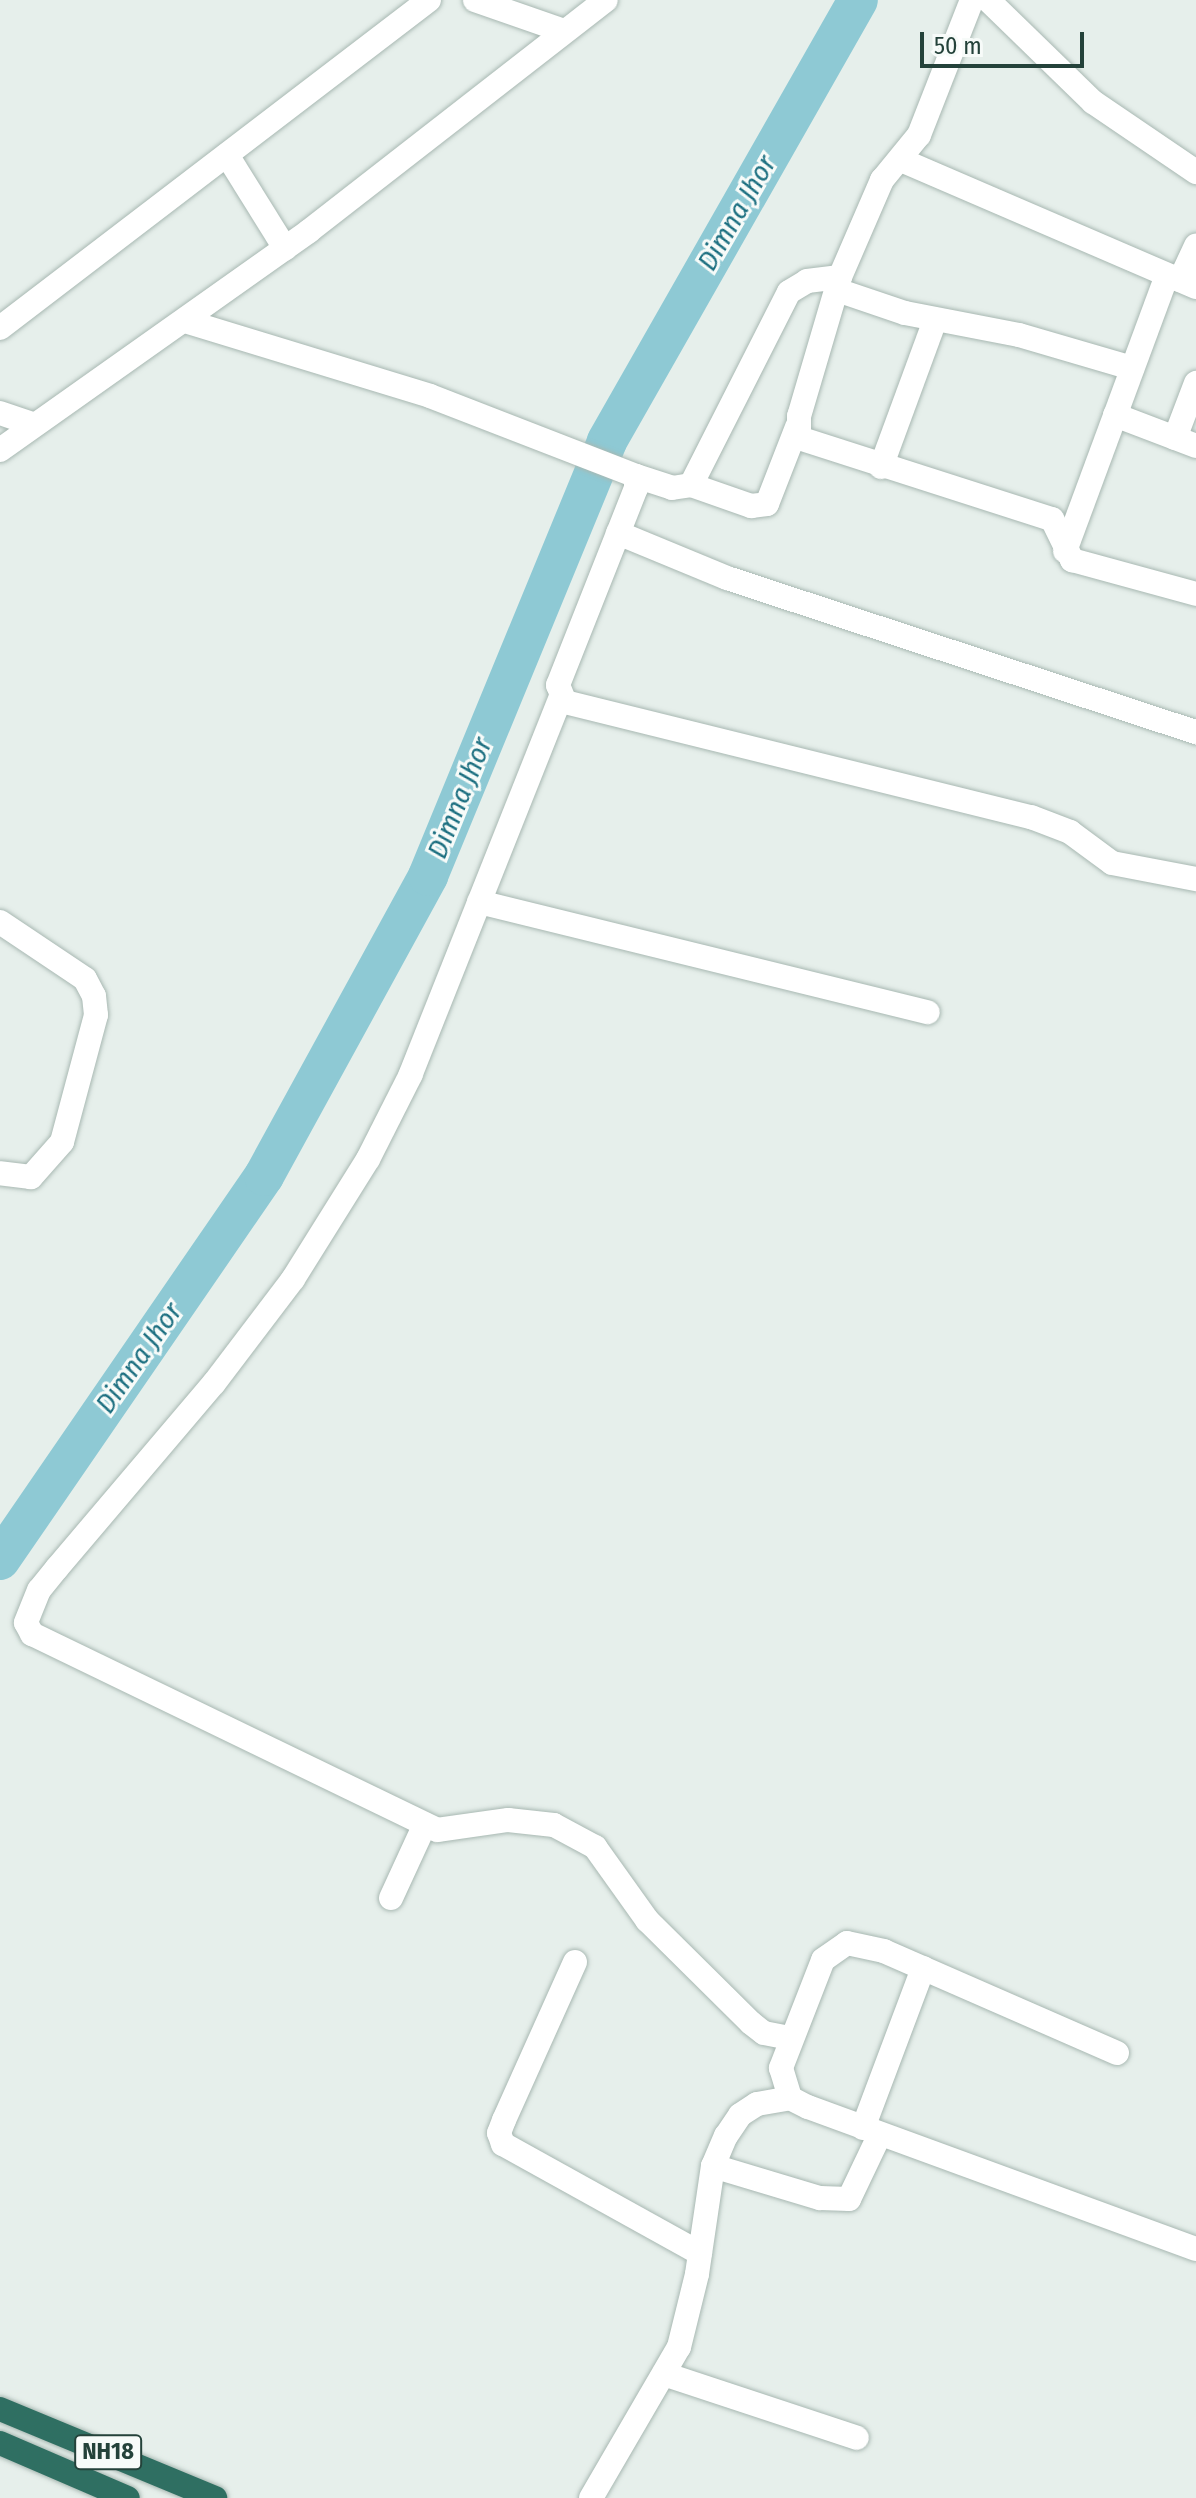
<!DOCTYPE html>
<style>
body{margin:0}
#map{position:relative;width:1196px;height:2498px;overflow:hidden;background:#e6efeb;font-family:"Fira Sans Condensed",sans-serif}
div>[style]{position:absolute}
.river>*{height:40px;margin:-20px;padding:0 20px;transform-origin:20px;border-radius:20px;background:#8ec9d4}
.roads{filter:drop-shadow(0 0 2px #a8b8b2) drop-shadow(0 0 2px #a8b8b2)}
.street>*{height:24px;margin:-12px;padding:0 12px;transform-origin:12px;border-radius:12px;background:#fff}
.secondary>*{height:24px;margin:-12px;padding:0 12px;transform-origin:12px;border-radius:12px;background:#fff}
.highway>*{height:24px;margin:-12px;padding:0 12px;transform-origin:12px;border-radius:12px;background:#2f6f62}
span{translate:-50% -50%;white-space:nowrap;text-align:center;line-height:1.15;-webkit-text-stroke:6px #f7fbf9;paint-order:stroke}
.shield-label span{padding:2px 6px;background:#f7fbf9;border:2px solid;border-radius:6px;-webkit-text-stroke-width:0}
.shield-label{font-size:24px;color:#24423a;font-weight:700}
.water-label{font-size:28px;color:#1c6f80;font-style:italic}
.scale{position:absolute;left:920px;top:32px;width:164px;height:36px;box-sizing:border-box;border:4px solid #24423a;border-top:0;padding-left:10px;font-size:24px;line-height:28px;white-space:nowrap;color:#24423a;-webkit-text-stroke:6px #f7fbf9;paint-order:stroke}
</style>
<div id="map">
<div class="river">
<i style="left:0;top:1560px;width:466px;rotate:-55.5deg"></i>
<i style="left:264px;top:1176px;width:342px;rotate:-61.3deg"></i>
<i style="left:428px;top:876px;width:470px;rotate:-67.6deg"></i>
<i style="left:607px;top:441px;width:507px;rotate:-60.35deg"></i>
</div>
<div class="roads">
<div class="street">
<i style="left:475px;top:0;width:94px;rotate:19.2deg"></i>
<i style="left:988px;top:0;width:146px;rotate:44.2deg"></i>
<i style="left:1093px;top:102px;width:125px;rotate:34.2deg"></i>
<i style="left:227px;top:155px;width:110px;rotate:58.1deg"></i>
<i style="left:901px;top:160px;width:321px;rotate:23.3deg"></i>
<i style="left:840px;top:277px;width:145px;rotate:106.4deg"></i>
<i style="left:799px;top:416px;width:22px;rotate:90deg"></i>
<i style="left:799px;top:438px;width:266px;rotate:17.8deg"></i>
<i style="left:1052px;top:519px;width:46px;rotate:64deg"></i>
<i style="left:1072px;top:560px;width:129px;rotate:15.3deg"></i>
<i style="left:1180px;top:280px;width:38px;rotate:-65deg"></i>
<i style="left:837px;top:290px;width:72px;rotate:18.7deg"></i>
<i style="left:905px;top:313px;width:116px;rotate:10.9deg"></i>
<i style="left:1019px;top:335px;width:118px;rotate:16.3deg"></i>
<i style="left:185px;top:321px;width:256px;rotate:17deg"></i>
<i style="left:430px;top:396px;width:221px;rotate:21.2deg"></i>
<i style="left:636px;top:476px;width:12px;rotate:90deg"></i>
<i style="left:636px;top:488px;width:212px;rotate:111.6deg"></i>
<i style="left:558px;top:685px;width:18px;rotate:68deg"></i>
<i style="left:565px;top:702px;width:480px;rotate:13.9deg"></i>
<i style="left:1031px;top:817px;width:42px;rotate:21deg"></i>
<i style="left:1070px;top:832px;width:52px;rotate:36.4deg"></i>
<i style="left:1112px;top:863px;width:86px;rotate:10.8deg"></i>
<i style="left:0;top:328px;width:540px;rotate:-37.4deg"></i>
<i style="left:0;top:413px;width:36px;rotate:19deg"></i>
<i style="left:1115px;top:415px;width:87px;rotate:20.9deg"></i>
<i style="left:1175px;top:438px;width:59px;rotate:-69.1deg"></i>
<i style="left:881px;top:467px;width:157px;rotate:-69.8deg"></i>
<i style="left:636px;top:476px;width:38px;rotate:18deg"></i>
<i style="left:672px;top:488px;width:19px;rotate:-9deg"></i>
<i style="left:691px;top:485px;width:216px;rotate:-63.1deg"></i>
<i style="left:789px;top:292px;width:21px;rotate:-31deg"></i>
<i style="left:807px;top:281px;width:33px;rotate:-7deg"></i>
<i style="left:840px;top:277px;width:106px;rotate:-66.6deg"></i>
<i style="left:882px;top:180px;width:58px;rotate:-50.6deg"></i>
<i style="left:919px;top:135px;width:145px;rotate:-68.6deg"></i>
<i style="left:691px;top:485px;width:64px;rotate:19.3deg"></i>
<i style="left:751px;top:506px;width:16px;rotate:-7deg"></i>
<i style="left:767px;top:504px;width:83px;rotate:-68.7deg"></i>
<i style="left:618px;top:533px;width:118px;rotate:22.4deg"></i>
<i style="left:727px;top:578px;width:494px;rotate:18.2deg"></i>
<i style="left:1065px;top:551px;width:294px;rotate:-69.7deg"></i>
<i style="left:560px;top:699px;width:404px;rotate:111.7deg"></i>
<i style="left:411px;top:1074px;width:95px;rotate:116.8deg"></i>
<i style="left:368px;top:1159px;width:142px;rotate:122deg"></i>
<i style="left:293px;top:1279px;width:131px;rotate:127.2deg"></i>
<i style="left:214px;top:1383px;width:243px;rotate:130.3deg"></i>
<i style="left:57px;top:1568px;width:28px;rotate:129deg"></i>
<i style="left:39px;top:1590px;width:35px;rotate:112deg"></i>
<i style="left:26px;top:1623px;width:13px;rotate:61deg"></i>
<i style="left:32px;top:1634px;width:450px;rotate:25.8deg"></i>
<i style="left:437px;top:1830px;width:72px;rotate:-8deg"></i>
<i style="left:508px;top:1820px;width:46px;rotate:6.2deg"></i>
<i style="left:554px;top:1825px;width:47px;rotate:28.2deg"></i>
<i style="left:595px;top:1847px;width:90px;rotate:54.5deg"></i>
<i style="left:647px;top:1920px;width:146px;rotate:44.7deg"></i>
<i style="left:751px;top:2023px;width:16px;rotate:38deg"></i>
<i style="left:764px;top:2033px;width:26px;rotate:11deg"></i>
<i style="left:479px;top:902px;width:462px;rotate:13.8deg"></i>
<i style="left:0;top:922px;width:102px;rotate:33.8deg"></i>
<i style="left:85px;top:979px;width:19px;rotate:62deg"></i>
<i style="left:94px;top:996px;width:19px;rotate:84deg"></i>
<i style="left:96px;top:1015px;width:131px;rotate:105deg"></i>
<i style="left:62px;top:1142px;width:47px;rotate:131.5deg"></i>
<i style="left:31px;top:1177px;width:31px;rotate:-173deg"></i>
<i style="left:391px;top:1898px;width:81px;rotate:-65.3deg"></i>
<i style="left:575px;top:1962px;width:173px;rotate:114.2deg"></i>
<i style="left:504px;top:2120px;width:14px;rotate:111deg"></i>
<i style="left:499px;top:2133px;width:12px;rotate:70deg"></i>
<i style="left:503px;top:2144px;width:225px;rotate:29deg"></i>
<i style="left:1117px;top:2053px;width:254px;rotate:-156.4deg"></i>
<i style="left:884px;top:1951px;width:38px;rotate:-168deg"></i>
<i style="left:847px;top:1943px;width:29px;rotate:145deg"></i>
<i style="left:823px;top:1960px;width:116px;rotate:111.3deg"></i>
<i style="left:781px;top:2068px;width:31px;rotate:73deg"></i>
<i style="left:790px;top:2098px;width:20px;rotate:27deg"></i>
<i style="left:808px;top:2107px;width:413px;rotate:20.1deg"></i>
<i style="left:863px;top:2128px;width:171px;rotate:-69.4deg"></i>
<i style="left:713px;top:2166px;width:112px;rotate:16.7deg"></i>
<i style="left:820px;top:2198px;width:29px;rotate:2deg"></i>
<i style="left:849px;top:2199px;width:72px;rotate:-64.5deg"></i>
<i style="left:664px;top:2374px;width:203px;rotate:18.3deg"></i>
<i style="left:591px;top:2498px;width:175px;rotate:-59.8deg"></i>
<i style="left:679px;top:2347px;width:75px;rotate:-76.1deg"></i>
<i style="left:697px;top:2274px;width:109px;rotate:-81.6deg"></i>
<i style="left:713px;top:2166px;width:33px;rotate:-67deg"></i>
<i style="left:726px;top:2136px;width:25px;rotate:-56deg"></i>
<i style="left:740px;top:2115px;width:20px;rotate:-33deg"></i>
<i style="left:757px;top:2104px;width:34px;rotate:-10deg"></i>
</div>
<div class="secondary">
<i style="left:0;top:450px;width:379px;rotate:-35.3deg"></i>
<i style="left:309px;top:231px;width:376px;rotate:-37.9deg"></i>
</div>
<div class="highway">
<i style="left:0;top:2409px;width:233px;rotate:22.5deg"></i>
<i style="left:0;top:2443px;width:139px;rotate:23.3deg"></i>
</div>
</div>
<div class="shield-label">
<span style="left:108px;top:2452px">NH18</span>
</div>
<div class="water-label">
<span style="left:737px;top:213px;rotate:-60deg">Dimna Jhor</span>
<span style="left:460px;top:798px;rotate:-68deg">Dimna Jhor</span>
<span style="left:139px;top:1358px;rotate:-55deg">Dimna Jhor</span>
</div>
<div class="scale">50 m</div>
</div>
